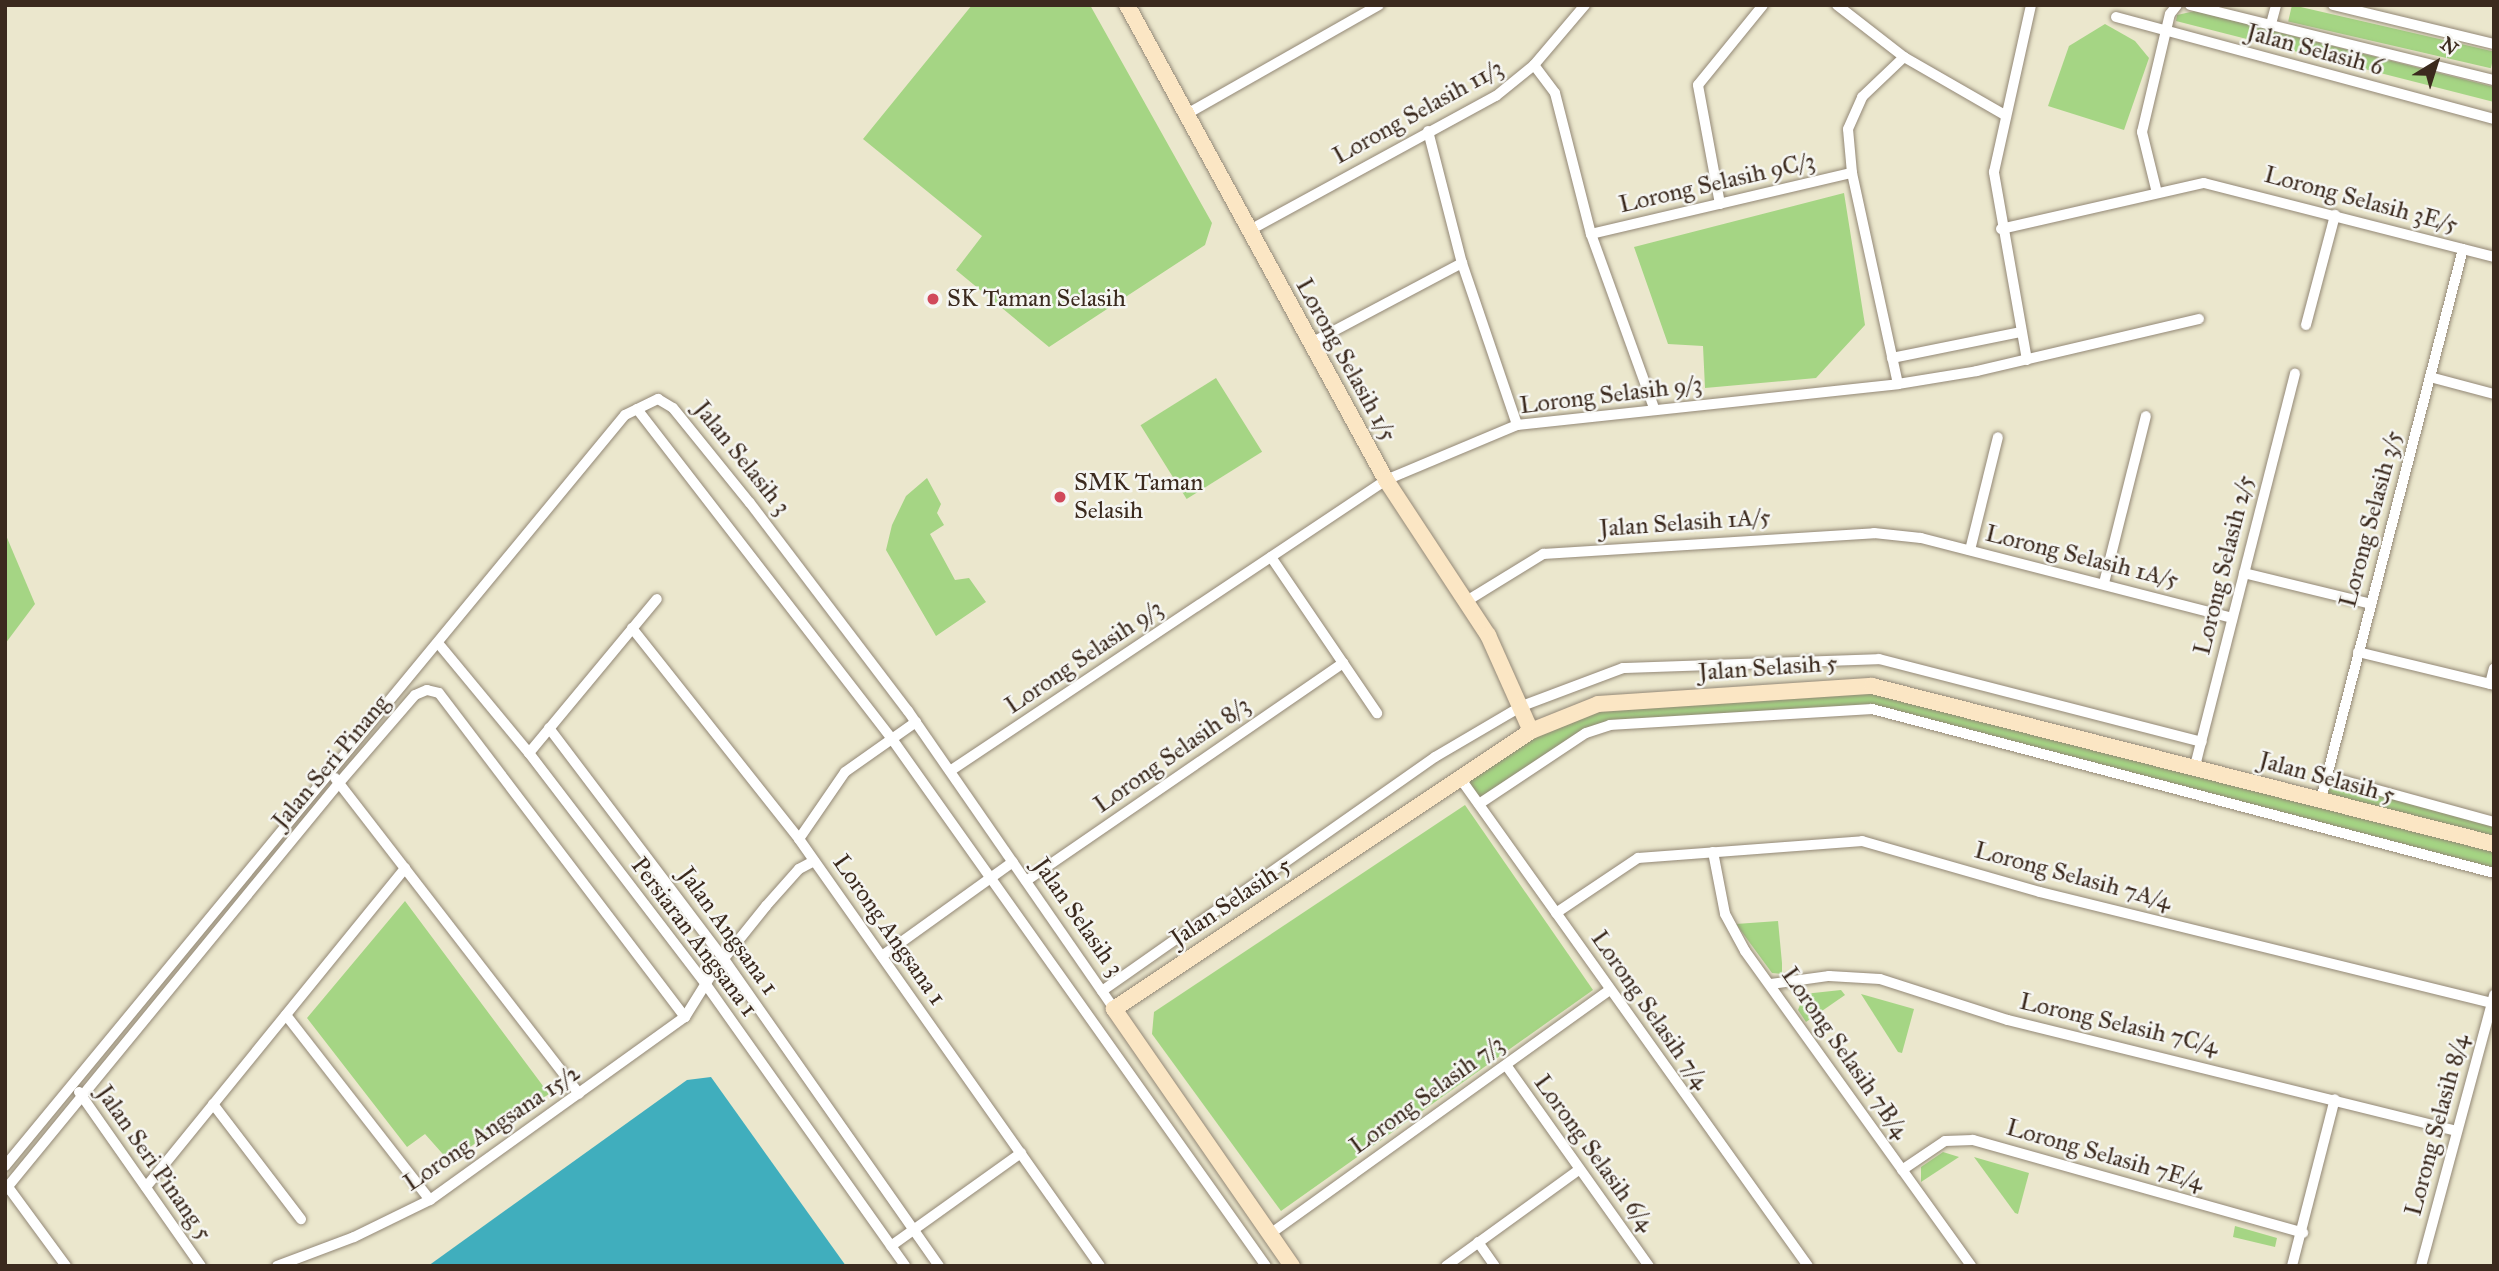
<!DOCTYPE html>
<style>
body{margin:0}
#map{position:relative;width:2499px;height:1271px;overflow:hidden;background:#ebe7cd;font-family:"IM FELL Great Primer",serif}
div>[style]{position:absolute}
.green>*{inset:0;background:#a5d584;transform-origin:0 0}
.water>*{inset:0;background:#40aebd}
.roads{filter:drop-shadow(0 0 2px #938876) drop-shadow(0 0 2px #938876)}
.street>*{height:10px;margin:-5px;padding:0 5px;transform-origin:5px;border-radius:5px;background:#fff}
.secondary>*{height:16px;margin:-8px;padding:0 8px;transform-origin:8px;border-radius:8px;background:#fbe6c4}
.dots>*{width:19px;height:19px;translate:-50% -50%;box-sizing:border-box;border:4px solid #f6f6f2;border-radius:50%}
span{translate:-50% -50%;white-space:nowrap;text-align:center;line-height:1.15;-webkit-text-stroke:5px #f6f6f2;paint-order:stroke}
.street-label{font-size:24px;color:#3b2a1e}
.poi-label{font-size:24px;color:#3b2a1e}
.left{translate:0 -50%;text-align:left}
.frame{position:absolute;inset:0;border:7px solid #3b2a1e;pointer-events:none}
.north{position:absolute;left:2401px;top:28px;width:70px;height:70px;-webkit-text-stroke:5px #f6f6f2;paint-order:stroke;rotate:38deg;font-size:19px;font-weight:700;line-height:28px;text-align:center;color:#3b2a1e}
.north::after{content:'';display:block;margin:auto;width:24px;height:32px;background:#3b2a1e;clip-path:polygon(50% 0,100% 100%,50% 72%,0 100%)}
</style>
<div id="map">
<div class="green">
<i style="clip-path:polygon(972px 5px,1090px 5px,1212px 223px,1205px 245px,1049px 347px,956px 270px,982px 236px,863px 139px)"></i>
<i style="left:2292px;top:5px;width:208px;height:17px;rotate:13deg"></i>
<i style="clip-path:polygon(2195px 11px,2494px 87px,2494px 102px,2176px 21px,2177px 15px)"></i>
<i style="clip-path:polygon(2105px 24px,2135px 41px,2149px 58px,2124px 130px,2048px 106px,2069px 46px)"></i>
<i style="clip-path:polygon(1844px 193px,1865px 325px,1816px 378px,1705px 388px,1703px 346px,1668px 344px,1634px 247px)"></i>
<i style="left:1216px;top:378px;width:87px;height:89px;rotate:58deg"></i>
<i style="clip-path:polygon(927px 478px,941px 504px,937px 513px,944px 525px,930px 534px,955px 580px,969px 578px,986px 602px,936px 636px,886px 550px,892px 525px,906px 496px)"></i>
<i style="clip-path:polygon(5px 533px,35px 604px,5px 644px)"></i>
<i style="clip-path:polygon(1872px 686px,2320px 799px,2326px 776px,2494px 822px,2494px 873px,1872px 709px,1610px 725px,1586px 734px,1479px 804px,1460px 778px,1570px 714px)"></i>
<i style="clip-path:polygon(1465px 805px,1593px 990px,1281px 1211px,1152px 1034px,1154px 1012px)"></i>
<i style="clip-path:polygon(405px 901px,549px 1094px,449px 1161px,425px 1134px,407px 1147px,307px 1018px)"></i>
<i style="clip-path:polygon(1778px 921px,1782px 963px,1782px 974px,1772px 973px,1736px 924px)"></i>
<i style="clip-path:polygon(1841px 990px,1845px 995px,1806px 1022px,1798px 1010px,1804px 994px)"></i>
<i style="clip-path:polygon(1861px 994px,1914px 1009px,1902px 1053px,1898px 1052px)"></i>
<i style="clip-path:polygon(1943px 1152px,1959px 1157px,1921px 1182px,1921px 1167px)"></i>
<i style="clip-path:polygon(1974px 1157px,2029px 1173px,2018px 1214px,2015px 1213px)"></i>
<i style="clip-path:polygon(2235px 1226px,2277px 1238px,2275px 1247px,2233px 1237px)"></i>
</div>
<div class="water">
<i style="clip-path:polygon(711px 1077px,846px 1266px,428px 1266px,687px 1080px)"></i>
</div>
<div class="roads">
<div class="street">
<i style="left:1837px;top:5px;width:85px;rotate:37.8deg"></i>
<i style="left:1904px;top:57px;width:116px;rotate:29.9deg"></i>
<i style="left:2190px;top:5px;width:313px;rotate:13.9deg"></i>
<i style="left:2333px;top:5px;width:166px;rotate:13.6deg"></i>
<i style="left:2116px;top:17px;width:392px;rotate:15.1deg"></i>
<i style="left:2271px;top:24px;width:20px;rotate:-75deg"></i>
<i style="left:1534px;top:65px;width:35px;rotate:53deg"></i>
<i style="left:1555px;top:93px;width:146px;rotate:75.7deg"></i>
<i style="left:1591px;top:234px;width:185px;rotate:70.1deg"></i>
<i style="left:1187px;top:114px;width:221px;rotate:-29.6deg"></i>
<i style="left:1428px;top:131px;width:136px;rotate:75.6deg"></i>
<i style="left:1462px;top:263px;width:171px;rotate:71.2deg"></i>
<i style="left:2157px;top:193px;width:63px;rotate:-103.8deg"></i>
<i style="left:2142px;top:132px;width:121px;rotate:-76.7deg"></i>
<i style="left:2170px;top:14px;width:11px;rotate:-52deg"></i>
<i style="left:1720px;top:204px;width:121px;rotate:-100.5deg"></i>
<i style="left:1698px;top:85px;width:103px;rotate:-50.9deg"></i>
<i style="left:2001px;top:229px;width:208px;rotate:-12.8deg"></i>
<i style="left:2204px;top:183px;width:299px;rotate:14.3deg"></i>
<i style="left:1250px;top:230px;width:280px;rotate:-28.6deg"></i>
<i style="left:1496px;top:96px;width:49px;rotate:-39.2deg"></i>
<i style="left:1534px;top:65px;width:79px;rotate:-49.6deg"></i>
<i style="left:1591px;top:234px;width:268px;rotate:-13.2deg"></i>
<i style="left:2306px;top:325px;width:114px;rotate:-75.2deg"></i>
<i style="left:1311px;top:343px;width:171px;rotate:-27.9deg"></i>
<i style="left:1892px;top:358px;width:132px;rotate:-11.4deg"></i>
<i style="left:2027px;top:360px;width:191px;rotate:-100deg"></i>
<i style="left:1994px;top:172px;width:171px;rotate:-77.5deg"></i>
<i style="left:2430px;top:377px;width:66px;rotate:14.9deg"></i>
<i style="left:1898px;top:384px;width:216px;rotate:-102.3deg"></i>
<i style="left:1852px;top:173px;width:44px;rotate:-95.2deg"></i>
<i style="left:1848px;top:129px;width:35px;rotate:-66deg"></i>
<i style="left:1862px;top:97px;width:58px;rotate:-43.6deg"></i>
<i style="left:637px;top:409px;width:417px;rotate:52.3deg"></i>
<i style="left:892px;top:739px;width:646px;rotate:54.64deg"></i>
<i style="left:1970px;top:550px;width:116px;rotate:-76.1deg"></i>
<i style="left:1271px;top:557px;width:189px;rotate:55.8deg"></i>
<i style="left:2244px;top:573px;width:131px;rotate:13.7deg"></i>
<i style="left:2104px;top:583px;width:172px;rotate:-75.9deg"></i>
<i style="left:1465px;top:602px;width:92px;rotate:-31.6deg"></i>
<i style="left:1543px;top:554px;width:332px;rotate:-3.6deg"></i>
<i style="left:1874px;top:533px;width:47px;rotate:6.1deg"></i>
<i style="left:1921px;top:538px;width:321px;rotate:14.4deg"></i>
<i style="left:632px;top:628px;width:269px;rotate:51.6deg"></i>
<i style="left:799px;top:839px;width:522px;rotate:54.82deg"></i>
<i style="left:438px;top:643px;width:143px;rotate:50.4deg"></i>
<i style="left:529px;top:753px;width:293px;rotate:52.6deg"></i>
<i style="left:707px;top:986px;width:343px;rotate:54.7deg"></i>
<i style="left:2358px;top:652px;width:140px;rotate:13.6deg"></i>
<i style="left:2490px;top:684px;width:16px;rotate:-76deg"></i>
<i style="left:549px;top:728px;width:290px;rotate:52.9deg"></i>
<i style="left:724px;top:959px;width:375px;rotate:55deg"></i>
<i style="left:529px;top:753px;width:200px;rotate:-50.3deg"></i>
<i style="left:2195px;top:766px;width:405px;rotate:-75.7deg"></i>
<i style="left:950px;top:771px;width:524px;rotate:-33.72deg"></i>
<i style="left:1386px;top:480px;width:142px;rotate:-22.8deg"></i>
<i style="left:1517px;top:425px;width:383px;rotate:-6.1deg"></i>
<i style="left:1898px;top:384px;width:80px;rotate:-9.3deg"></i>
<i style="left:1977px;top:371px;width:228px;rotate:-13.2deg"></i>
<i style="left:2326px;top:776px;width:174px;rotate:15.3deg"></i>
<i style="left:335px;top:778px;width:399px;rotate:52.3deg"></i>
<i style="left:1460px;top:778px;width:599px;rotate:54.51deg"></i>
<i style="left:2321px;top:799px;width:568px;rotate:-75.52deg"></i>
<i style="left:1479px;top:804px;width:128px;rotate:-33.6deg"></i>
<i style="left:1586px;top:733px;width:25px;rotate:-18deg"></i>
<i style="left:1610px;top:725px;width:262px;rotate:-3.5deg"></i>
<i style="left:1872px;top:709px;width:643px;rotate:14.77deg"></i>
<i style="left:799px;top:839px;width:81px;rotate:-55.5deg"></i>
<i style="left:845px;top:772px;width:87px;rotate:-35.2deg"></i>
<i style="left:1713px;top:852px;width:63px;rotate:79deg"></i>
<i style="left:1725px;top:914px;width:42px;rotate:61.6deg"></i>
<i style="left:1745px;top:951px;width:388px;rotate:54.3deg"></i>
<i style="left:1026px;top:881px;width:385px;rotate:-34.5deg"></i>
<i style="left:1556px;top:913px;width:99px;rotate:-33.9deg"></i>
<i style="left:1638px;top:858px;width:225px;rotate:-4.3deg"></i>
<i style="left:1862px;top:841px;width:185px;rotate:16deg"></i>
<i style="left:2040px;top:892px;width:465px;rotate:13.8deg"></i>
<i style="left:882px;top:956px;width:161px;rotate:-35.7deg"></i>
<i style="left:1771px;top:984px;width:59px;rotate:-7.9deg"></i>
<i style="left:1829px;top:976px;width:51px;rotate:3.4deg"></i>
<i style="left:1880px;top:979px;width:134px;rotate:17.8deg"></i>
<i style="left:2008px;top:1020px;width:462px;rotate:13.9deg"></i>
<i style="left:1102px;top:991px;width:407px;rotate:-35.1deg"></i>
<i style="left:1435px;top:757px;width:101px;rotate:-30.4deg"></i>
<i style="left:1522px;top:706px;width:108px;rotate:-20.6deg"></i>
<i style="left:1623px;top:668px;width:256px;rotate:-2deg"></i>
<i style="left:1879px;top:659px;width:333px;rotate:14.4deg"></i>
<i style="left:286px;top:1015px;width:234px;rotate:52.1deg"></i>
<i style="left:1506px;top:1065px;width:247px;rotate:54.6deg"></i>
<i style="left:79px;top:1092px;width:213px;rotate:55deg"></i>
<i style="left:213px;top:1104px;width:145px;rotate:52.6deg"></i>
<i style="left:5px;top:1166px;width:974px;rotate:-50.46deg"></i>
<i style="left:625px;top:415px;width:37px;rotate:-26deg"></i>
<i style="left:658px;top:399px;width:17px;rotate:31deg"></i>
<i style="left:673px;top:408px;width:122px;rotate:51deg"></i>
<i style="left:750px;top:503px;width:261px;rotate:52.8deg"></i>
<i style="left:908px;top:711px;width:362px;rotate:55.3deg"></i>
<i style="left:1902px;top:1170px;width:52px;rotate:-34deg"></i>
<i style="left:1945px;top:1141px;width:28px;rotate:-2deg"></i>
<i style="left:1973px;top:1140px;width:343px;rotate:15.7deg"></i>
<i style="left:8px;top:1187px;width:98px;rotate:53.7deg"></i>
<i style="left:146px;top:1187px;width:411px;rotate:-50.9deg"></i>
<i style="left:5px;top:1190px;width:527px;rotate:-50.63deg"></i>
<i style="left:339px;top:783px;width:116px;rotate:-49.2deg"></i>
<i style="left:415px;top:695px;width:13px;rotate:-23deg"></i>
<i style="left:427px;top:690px;width:12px;rotate:14deg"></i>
<i style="left:439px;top:693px;width:407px;rotate:52.8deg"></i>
<i style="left:1270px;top:1234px;width:418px;rotate:-35.7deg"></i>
<i style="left:1478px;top:1242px;width:29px;rotate:55deg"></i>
<i style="left:891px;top:1246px;width:160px;rotate:-35.6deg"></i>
<i style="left:277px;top:1266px;width:82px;rotate:-20.6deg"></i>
<i style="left:354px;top:1237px;width:85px;rotate:-26deg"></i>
<i style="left:430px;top:1200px;width:314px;rotate:-35.7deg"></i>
<i style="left:685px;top:1017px;width:53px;rotate:-58.1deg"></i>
<i style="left:713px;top:972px;width:85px;rotate:-51.2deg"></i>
<i style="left:766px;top:906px;width:50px;rotate:-48.3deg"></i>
<i style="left:799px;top:869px;width:17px;rotate:-28deg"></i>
<i style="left:1446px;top:1266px;width:165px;rotate:-35.9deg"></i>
<i style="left:2292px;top:1266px;width:172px;rotate:-75.6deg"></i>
<i style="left:2421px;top:1266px;width:281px;rotate:-74.9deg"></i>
</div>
<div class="secondary">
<i style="left:1127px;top:5px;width:541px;rotate:61.4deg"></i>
<i style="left:1386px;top:480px;width:186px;rotate:56.7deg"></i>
<i style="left:1488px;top:635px;width:105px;rotate:65.9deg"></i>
<i style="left:1292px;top:1266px;width:313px;rotate:-124.7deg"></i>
<i style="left:1114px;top:1009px;width:501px;rotate:-33.69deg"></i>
<i style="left:1531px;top:731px;width:72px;rotate:-21.9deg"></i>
<i style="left:1598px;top:704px;width:275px;rotate:-3.8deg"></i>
<i style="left:1872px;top:686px;width:642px;rotate:14.25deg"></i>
</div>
</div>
<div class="dots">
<i style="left:933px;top:299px;background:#d1495b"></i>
<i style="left:1060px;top:497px;background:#d1495b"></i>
</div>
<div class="street-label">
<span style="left:2315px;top:50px;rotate:15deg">Jalan Selasih 6</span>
<span style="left:1418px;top:112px;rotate:-29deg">Lorong Selasih 11/3</span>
<span style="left:1717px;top:183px;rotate:-13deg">Lorong Selasih 9C/3</span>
<span style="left:2361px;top:200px;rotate:15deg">Lorong Selasih 3E/5</span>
<span style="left:1346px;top:360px;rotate:61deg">Lorong Selasih 1/5</span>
<span style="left:1611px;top:395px;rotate:-7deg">Lorong Selasih 9/3</span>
<span style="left:742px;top:458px;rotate:51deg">Jalan Selasih 3</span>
<span style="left:2371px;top:519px;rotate:-75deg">Lorong Selasih 3/5</span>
<span style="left:1685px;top:523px;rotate:-4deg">Jalan Selasih 1A/5</span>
<span style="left:2082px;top:557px;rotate:14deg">Lorong Selasih 1A/5</span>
<span style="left:2224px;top:565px;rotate:-76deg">Lorong Selasih 2/5</span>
<span style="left:1084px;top:657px;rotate:-34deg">Lorong Selasih 9/3</span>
<span style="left:1768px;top:668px;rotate:-4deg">Jalan Selasih 5</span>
<span style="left:1172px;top:755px;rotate:-35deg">Lorong Selasih 8/3</span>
<span style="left:331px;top:762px;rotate:-50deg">Jalan Seri Pinang</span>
<span style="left:2327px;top:778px;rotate:15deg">Jalan Selasih 5</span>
<span style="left:2073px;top:876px;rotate:15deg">Lorong Selasih 7A/4</span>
<span style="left:1231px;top:902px;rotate:-34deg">Jalan Selasih 5</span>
<span style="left:1078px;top:917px;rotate:55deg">Jalan Selasih 3</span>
<span style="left:889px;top:930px;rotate:55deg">Lorong Angsana 1</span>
<span style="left:728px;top:931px;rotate:54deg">Jalan Angsana 1</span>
<span style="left:694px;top:937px;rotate:53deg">Persiaran Angsana 1</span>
<span style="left:1650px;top:1010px;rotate:55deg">Lorong Selasih 7/4</span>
<span style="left:2119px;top:1024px;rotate:13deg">Lorong Selasih 7C/4</span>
<span style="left:1845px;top:1053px;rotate:55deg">Lorong Selasih 7B/4</span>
<span style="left:1427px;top:1095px;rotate:-36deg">Lorong Selasih 7/3</span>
<span style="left:2437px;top:1125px;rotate:-75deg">Lorong Selasih 8/4</span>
<span style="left:492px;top:1128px;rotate:-34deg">Lorong Angsana 15/2</span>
<span style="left:1594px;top:1153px;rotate:54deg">Lorong Selasih 6/4</span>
<span style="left:2105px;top:1155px;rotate:16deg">Lorong Selasih 7E/4</span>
<span style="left:154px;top:1163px;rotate:55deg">Jalan Seri Pinang 5</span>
</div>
<div class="poi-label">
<span class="left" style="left:947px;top:299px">SK Taman Selasih</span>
<span class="left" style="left:1074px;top:497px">SMK Taman<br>Selasih</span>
</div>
<div class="frame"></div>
<div class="north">N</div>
</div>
